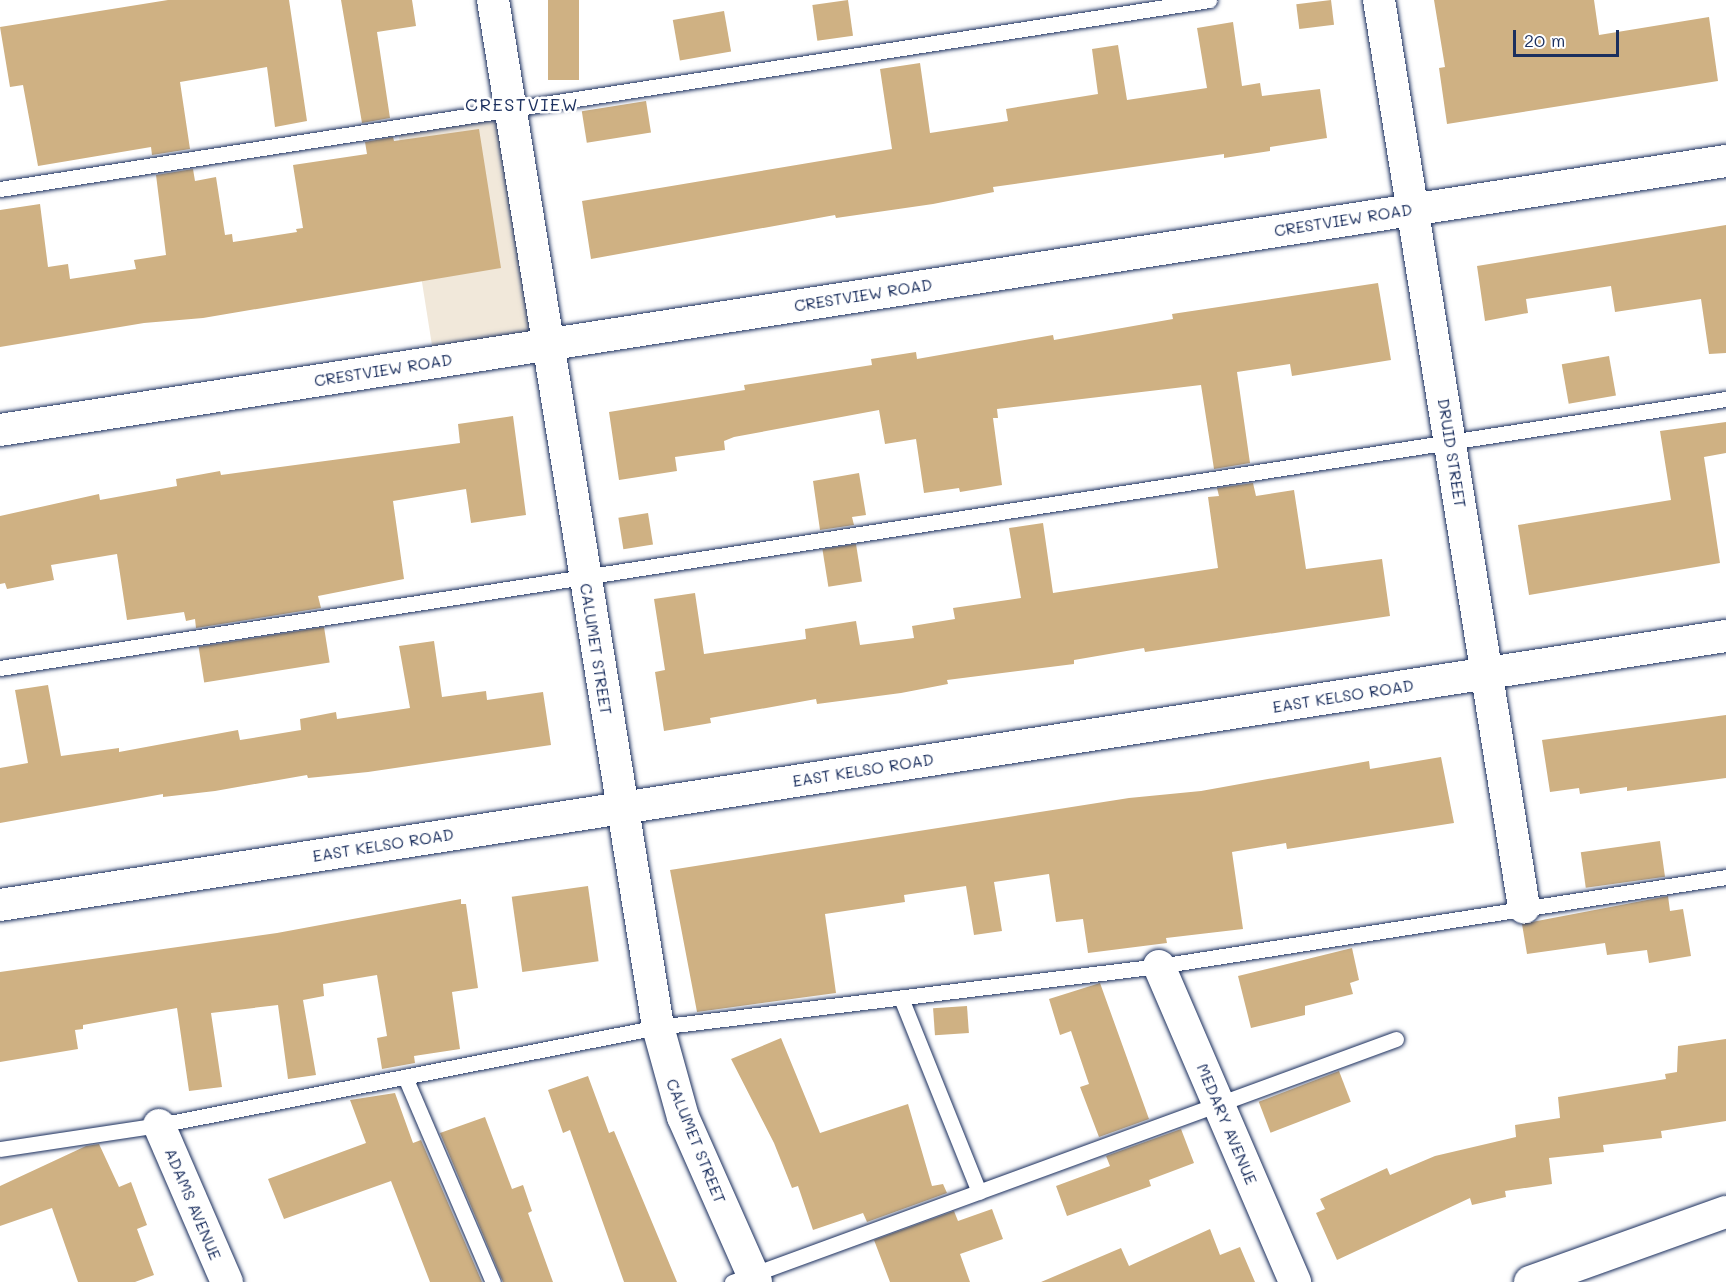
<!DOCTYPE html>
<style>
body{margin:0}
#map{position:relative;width:1726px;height:1282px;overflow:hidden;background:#fff;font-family:Mali,sans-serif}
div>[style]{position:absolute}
.built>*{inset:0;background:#f1e8da;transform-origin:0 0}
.building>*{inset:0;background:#cfb183;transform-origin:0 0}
.roads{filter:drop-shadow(0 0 2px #1b2f5e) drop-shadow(0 0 2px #1b2f5e)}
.service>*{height:15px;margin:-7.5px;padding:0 7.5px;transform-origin:7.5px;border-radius:7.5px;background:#fff}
.minor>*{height:32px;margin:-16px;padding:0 16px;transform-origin:16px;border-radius:16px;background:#fff}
span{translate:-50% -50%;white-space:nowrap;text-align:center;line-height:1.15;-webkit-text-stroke:5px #fff;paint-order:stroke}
.street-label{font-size:16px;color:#1b2f5e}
.neighbourhood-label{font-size:18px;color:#1b2f5e;letter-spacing:1.5px}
.scale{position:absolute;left:1513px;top:30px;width:106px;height:27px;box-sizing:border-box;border:3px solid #1b2f5e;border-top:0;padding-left:8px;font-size:18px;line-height:21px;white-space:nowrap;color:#1b2f5e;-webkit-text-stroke:4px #fff;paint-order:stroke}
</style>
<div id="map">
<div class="built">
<i style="left:503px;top:116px;width:225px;height:106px;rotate:81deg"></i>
</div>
<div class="building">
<i style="clip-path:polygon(168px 0,289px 0,307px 121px,275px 127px,267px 67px,180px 82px,190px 149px,152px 155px,151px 147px,38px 166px,23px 85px,10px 87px,0 27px)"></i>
<i style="clip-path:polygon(341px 0,412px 0,416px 26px,377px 32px,390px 118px,362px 123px)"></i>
<i style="left:548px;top:0;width:31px;height:80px"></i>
<i style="left:848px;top:0;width:36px;height:36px;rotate:82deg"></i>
<i style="left:1331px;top:0;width:25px;height:35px;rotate:83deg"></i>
<i style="clip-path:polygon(1434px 0,1594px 0,1599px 35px,1709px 17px,1718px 81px,1447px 124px,1439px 68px,1445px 67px)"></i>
<i style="left:724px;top:11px;width:41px;height:52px;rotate:80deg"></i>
<i style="clip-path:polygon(1233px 22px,1242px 86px,1260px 83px,1262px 96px,1320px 89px,1327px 138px,1270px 147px,1270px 151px,1224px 158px,1224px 154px,993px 187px,994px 192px,933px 204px,836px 218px,835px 215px,591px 259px,582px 201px,892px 149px,880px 69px,920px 63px,930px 133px,1008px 121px,1006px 109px,1098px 94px,1092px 49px,1118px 45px,1127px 100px,1207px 88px,1197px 28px)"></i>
<i style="left:646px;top:101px;width:32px;height:65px;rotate:81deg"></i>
<i style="clip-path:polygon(479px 129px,501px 268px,203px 318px,144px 323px,0 347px,0 210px,40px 204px,48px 267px,68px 264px,70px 279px,136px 269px,134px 260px,166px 255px,156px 175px,193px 169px,195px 181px,216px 177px,225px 235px,232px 234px,233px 242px,297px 232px,296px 229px,303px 228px,293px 165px,367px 154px,365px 142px,393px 137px,394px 141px)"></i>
<i style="clip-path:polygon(1726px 225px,1726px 353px,1709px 354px,1701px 299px,1615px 312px,1611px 286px,1526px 299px,1528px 313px,1485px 321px,1477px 266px)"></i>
<i style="clip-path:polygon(1378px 283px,1391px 360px,1292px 376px,1290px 364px,1237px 372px,1250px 463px,1214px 469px,1201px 385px,997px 409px,998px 418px,993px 418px,1002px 485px,960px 492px,959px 488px,924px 493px,916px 439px,885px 444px,879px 410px,734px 437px,724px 441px,725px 450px,675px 457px,677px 471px,619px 480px,609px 412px,745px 390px,744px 385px,872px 365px,871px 359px,916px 352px,917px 359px,1053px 335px,1054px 340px,1173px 319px,1172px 314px)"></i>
<i style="left:1609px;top:356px;width:40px;height:48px;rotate:80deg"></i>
<i style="clip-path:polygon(513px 416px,526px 515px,471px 523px,466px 489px,393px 501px,404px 579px,318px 596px,321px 608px,196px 628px,195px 619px,186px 621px,184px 612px,127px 620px,117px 554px,51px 565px,54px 580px,7px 589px,5px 583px,0 584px,0 516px,99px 494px,100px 500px,177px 486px,176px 479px,220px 471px,221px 475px,460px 443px,458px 424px)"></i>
<i style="clip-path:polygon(1726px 422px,1726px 453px,1704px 457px,1720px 563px,1529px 595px,1518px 525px,1671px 500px,1660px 431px)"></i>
<i style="clip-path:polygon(859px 473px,866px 515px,852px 517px,854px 525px,820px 530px,813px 481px)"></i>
<i style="clip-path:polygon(1253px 483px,1256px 496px,1294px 490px,1306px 569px,1382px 559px,1390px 616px,1145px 652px,1144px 648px,1074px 660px,1074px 664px,947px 680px,948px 684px,901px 693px,817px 704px,816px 699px,710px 718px,711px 723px,664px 731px,655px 672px,665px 670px,654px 599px,695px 593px,704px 654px,806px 639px,805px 629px,856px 621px,860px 645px,914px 638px,912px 626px,955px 619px,953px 608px,1021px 598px,1009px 528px,1043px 523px,1053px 593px,1218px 568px,1208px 497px,1219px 496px,1217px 488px)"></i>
<i style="left:648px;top:513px;width:32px;height:30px;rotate:81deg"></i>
<i style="left:856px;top:544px;width:38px;height:34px;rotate:81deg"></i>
<i style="left:324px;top:627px;width:36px;height:127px;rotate:81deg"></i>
<i style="clip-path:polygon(434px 641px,442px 697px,486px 691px,487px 700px,543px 692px,551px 745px,368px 772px,308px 778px,307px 775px,215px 791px,163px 797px,163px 794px,0 823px,0 768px,28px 763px,15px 690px,48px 685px,61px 756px,119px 748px,119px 752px,238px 730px,240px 740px,301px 730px,300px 719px,336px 712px,337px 719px,410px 708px,399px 646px)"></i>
<i style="clip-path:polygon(1726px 715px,1726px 778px,1627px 791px,1627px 787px,1580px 794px,1579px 788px,1550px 792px,1542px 740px)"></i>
<i style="clip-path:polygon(1441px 757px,1454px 823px,1287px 849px,1286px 843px,1232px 852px,1243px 929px,1166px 938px,1167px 943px,1088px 953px,1083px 919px,1056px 922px,1049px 874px,994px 882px,1002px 931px,974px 935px,966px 886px,904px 895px,905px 902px,825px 914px,836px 993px,697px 1012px,670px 870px,1129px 798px,1201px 791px,1369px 761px,1370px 769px)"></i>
<i style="left:1660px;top:841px;width:36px;height:80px;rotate:82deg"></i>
<i style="left:588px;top:886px;width:76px;height:77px;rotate:82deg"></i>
<i style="clip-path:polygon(1668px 896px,1670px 911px,1683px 909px,1691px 956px,1649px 963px,1647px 950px,1607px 955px,1605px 943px,1527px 954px,1522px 924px)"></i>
<i style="clip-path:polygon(461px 899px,461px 904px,466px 904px,478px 988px,452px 992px,460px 1049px,414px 1056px,415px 1063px,382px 1069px,377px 1038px,387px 1036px,377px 975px,323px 984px,324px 996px,303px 1000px,316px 1075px,288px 1079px,278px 1005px,211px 1013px,222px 1087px,189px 1091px,177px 1008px,83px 1025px,83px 1029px,75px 1030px,78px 1049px,0 1062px,0 972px,277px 933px)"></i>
<i style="clip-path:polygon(1352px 948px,1359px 980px,1350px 983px,1353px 994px,1305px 1006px,1305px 1015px,1251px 1028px,1238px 976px)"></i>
<i style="clip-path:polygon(1100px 983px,1149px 1119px,1099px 1137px,1080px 1087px,1089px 1084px,1071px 1031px,1060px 1035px,1049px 999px)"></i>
<i style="left:967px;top:1006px;width:27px;height:34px;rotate:86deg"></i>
<i style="clip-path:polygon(781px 1038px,820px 1133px,908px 1104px,932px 1186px,943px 1184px,947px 1193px,867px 1222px,863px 1213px,813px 1230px,798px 1186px,792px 1188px,774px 1143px,731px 1059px)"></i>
<i style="clip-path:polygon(1726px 1039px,1726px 1121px,1661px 1131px,1662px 1138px,1603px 1145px,1604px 1152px,1549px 1158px,1552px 1184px,1505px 1191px,1506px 1197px,1472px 1205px,1470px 1198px,1337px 1260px,1316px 1213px,1325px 1209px,1320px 1199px,1387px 1168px,1390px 1175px,1435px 1156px,1516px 1137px,1515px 1125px,1560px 1118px,1558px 1097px,1666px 1079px,1665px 1074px,1677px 1072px,1678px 1046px)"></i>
<i style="left:1339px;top:1071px;width:33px;height:86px;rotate:69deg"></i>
<i style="clip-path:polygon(588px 1076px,609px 1133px,614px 1131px,677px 1282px,624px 1282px,570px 1130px,563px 1133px,548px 1090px)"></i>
<i style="clip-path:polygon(395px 1093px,413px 1143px,421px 1140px,482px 1282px,430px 1282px,391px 1181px,284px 1219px,268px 1179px,366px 1143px,350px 1100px)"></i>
<i style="clip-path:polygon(485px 1117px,512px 1189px,523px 1185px,532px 1211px,528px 1213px,553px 1282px,503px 1282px,440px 1133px)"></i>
<i style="clip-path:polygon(1181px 1129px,1194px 1163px,1149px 1180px,1151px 1186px,1067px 1216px,1056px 1186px,1110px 1166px,1106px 1156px)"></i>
<i style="clip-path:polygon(99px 1144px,119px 1187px,131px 1182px,147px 1225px,137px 1229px,154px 1275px,135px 1282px,78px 1282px,52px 1208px,0 1226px,0 1186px,86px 1146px)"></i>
<i style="clip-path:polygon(992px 1209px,1003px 1239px,960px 1254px,970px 1282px,890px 1282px,874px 1240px,954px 1211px,958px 1221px)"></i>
<i style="clip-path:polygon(1210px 1229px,1220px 1255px,1240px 1247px,1255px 1282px,1041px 1282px,1121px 1248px,1129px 1266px)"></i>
</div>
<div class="roads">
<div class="service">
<i style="left:0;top:189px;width:1224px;rotate:-8.88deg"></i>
<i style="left:0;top:668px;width:1747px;rotate:-8.86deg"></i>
<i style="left:901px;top:998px;width:209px;rotate:68.1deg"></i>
<i style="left:405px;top:1077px;width:223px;rotate:66.8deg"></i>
<i style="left:0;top:1149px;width:161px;rotate:-8.6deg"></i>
<i style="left:159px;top:1125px;width:509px;rotate:-11.11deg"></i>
<i style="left:658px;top:1027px;width:505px;rotate:-6.94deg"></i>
<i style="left:1159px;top:966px;width:574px;rotate:-8.92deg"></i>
<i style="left:732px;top:1282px;width:707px;rotate:-20.1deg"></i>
</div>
<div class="minor">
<i style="left:493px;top:0;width:1040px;rotate:80.87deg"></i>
<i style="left:658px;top:1027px;width:93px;rotate:74.5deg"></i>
<i style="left:683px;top:1117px;width:180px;rotate:66.1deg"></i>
<i style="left:1379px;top:0;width:919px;rotate:80.92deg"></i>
<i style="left:0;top:430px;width:1747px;rotate:-8.86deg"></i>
<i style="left:0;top:905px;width:1747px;rotate:-8.86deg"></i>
<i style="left:1159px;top:966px;width:344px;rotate:66.7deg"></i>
<i style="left:159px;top:1125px;width:171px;rotate:66.6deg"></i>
<i style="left:1530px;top:1282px;width:208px;rotate:-19.7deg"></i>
</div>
</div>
<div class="street-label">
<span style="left:1343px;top:220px;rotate:-9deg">CRESTVIEW ROAD</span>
<span style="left:863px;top:295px;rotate:-9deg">CRESTVIEW ROAD</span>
<span style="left:383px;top:370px;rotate:-9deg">CRESTVIEW ROAD</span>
<span style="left:1452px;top:453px;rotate:81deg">DRUID STREET</span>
<span style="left:596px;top:649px;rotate:81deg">CALUMET STREET</span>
<span style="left:1343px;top:696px;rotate:-9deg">EAST KELSO ROAD</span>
<span style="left:863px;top:770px;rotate:-9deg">EAST KELSO ROAD</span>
<span style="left:383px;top:845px;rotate:-9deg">EAST KELSO ROAD</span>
<span style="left:1227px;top:1124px;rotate:67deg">MEDARY AVENUE</span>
<span style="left:696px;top:1141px;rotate:68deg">CALUMET STREET</span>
<span style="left:193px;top:1204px;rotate:67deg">ADAMS AVENUE</span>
</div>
<div class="neighbourhood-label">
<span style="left:522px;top:104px">CRESTVIEW</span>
</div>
<div class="scale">20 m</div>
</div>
